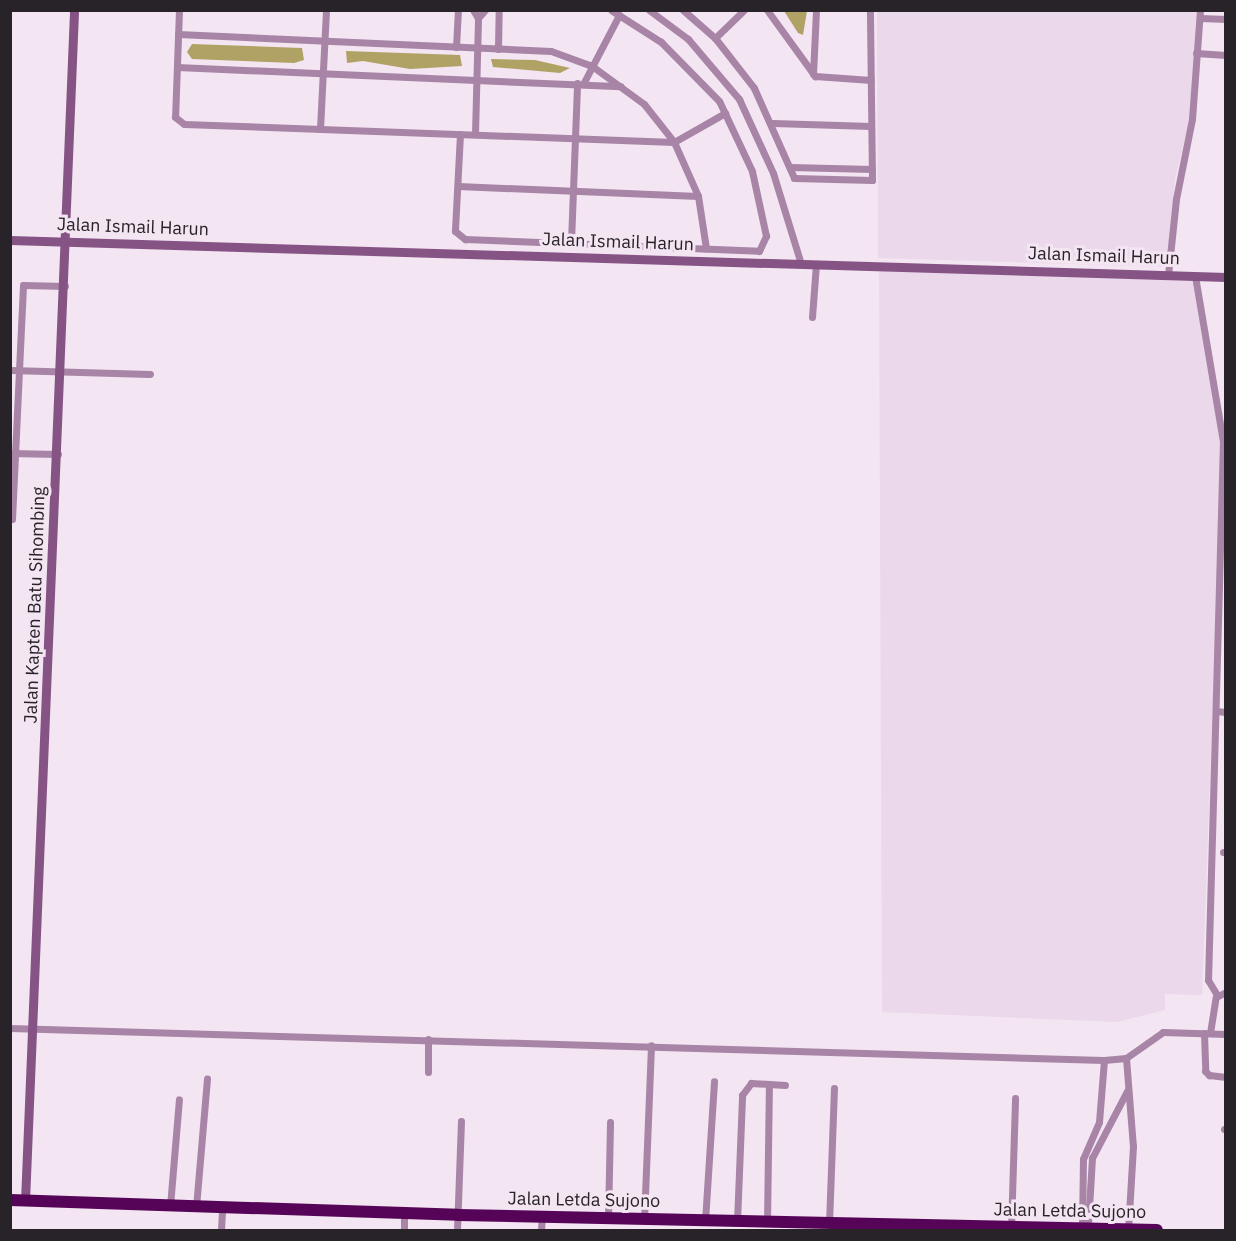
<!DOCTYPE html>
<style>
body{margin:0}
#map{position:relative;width:1236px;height:1241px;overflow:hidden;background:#f3e5f2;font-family:"IBM Plex Sans",sans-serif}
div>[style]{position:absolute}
.built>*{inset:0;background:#ebd8ea}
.water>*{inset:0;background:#b0a264}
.street>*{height:7px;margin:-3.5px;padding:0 3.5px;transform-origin:3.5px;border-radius:3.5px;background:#a884a6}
.secondary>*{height:9px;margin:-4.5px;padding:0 4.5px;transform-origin:4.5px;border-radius:4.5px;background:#865385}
.highway>*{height:12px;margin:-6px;padding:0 6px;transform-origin:6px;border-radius:6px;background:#550457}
span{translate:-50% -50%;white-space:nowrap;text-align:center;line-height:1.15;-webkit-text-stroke:6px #f3e5f2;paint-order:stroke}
.street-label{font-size:18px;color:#282328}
.frame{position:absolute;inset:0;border:12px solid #282328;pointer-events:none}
</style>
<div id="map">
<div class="built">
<i style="clip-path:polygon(877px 11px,1199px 11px,1190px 118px,1175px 179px,1167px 267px,878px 258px)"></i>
<i style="clip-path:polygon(879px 270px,1194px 281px,1223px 434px,1202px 995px,1165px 994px,1165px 1010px,1117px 1022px,882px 1012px)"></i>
</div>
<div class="water">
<i style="clip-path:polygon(784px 11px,807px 11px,803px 35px,798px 33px)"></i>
<i style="clip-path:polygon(192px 44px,302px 48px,304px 60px,294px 63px,192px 59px,187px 52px)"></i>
<i style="clip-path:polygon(346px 51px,460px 55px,462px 66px,410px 69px,363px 61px,347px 63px)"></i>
<i style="clip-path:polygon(491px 59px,535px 60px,570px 68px,560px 73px,493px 67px)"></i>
</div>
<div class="street">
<i style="left:179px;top:10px;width:107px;rotate:92.1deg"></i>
<i style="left:175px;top:117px;width:11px;rotate:38deg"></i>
<i style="left:184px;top:124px;width:490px;rotate:2.1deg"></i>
<i style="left:674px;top:142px;width:59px;rotate:-29.6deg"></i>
<i style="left:473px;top:10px;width:9px;rotate:58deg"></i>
<i style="left:649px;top:10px;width:49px;rotate:36.6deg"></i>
<i style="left:688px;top:39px;width:79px;rotate:49.6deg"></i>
<i style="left:739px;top:99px;width:81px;rotate:65.3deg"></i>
<i style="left:773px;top:173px;width:95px;rotate:72.9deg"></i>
<i style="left:683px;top:10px;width:43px;rotate:41.2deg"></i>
<i style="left:715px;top:38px;width:63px;rotate:52deg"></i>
<i style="left:754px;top:88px;width:98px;rotate:66deg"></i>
<i style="left:794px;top:178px;width:78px;rotate:1.5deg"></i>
<i style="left:872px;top:180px;width:170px;rotate:-90.7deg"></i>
<i style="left:767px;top:10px;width:82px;rotate:54deg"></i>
<i style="left:815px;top:76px;width:56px;rotate:4.1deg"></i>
<i style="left:1200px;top:18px;width:26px;rotate:2deg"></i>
<i style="left:178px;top:34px;width:373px;rotate:2.6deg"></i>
<i style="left:551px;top:51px;width:44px;rotate:20.1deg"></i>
<i style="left:592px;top:66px;width:64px;rotate:36.2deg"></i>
<i style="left:644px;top:104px;width:48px;rotate:51.7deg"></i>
<i style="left:674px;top:142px;width:59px;rotate:66deg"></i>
<i style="left:698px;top:196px;width:53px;rotate:81.3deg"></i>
<i style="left:715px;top:38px;width:40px;rotate:-44deg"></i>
<i style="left:456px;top:47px;width:37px;rotate:-87deg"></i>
<i style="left:498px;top:49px;width:39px;rotate:-89deg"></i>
<i style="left:1196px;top:53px;width:30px;rotate:4deg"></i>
<i style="left:177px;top:67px;width:444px;rotate:2.5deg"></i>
<i style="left:813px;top:74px;width:64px;rotate:-87.3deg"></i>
<i style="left:583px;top:84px;width:78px;rotate:-62.4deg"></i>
<i style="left:773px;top:123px;width:98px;rotate:1.8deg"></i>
<i style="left:320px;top:129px;width:119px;rotate:-87.1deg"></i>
<i style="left:460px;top:134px;width:97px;rotate:93deg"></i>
<i style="left:455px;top:231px;width:13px;rotate:39deg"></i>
<i style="left:465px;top:239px;width:294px;rotate:2.3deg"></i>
<i style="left:759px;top:251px;width:17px;rotate:-65deg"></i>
<i style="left:766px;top:236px;width:66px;rotate:-102.2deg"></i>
<i style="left:752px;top:171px;width:77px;rotate:-115.2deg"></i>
<i style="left:719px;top:101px;width:83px;rotate:-134.5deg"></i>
<i style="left:661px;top:42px;width:59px;rotate:-147.4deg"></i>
<i style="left:475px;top:134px;width:116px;rotate:-88.5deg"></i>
<i style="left:478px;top:18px;width:11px;rotate:-49deg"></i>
<i style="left:790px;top:167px;width:82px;rotate:1.4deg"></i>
<i style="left:458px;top:186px;width:240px;rotate:2.4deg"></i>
<i style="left:571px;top:242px;width:159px;rotate:-87.8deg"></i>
<i style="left:1168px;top:275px;width:76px;rotate:-84deg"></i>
<i style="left:1176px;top:199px;width:82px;rotate:-78.7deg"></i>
<i style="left:1192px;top:119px;width:109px;rotate:-85.8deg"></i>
<i style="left:1195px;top:276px;width:167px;rotate:80.4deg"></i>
<i style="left:1223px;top:441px;width:539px;rotate:91.59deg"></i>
<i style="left:1208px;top:980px;width:17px;rotate:59deg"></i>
<i style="left:812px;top:317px;width:53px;rotate:-85.7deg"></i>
<i style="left:10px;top:370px;width:140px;rotate:1.6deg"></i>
<i style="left:10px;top:453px;width:48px;rotate:1.2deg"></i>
<i style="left:12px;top:519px;width:234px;rotate:-87.3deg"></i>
<i style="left:23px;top:285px;width:42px;rotate:1.4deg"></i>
<i style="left:1216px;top:711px;width:10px;rotate:6deg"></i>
<i style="left:1223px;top:852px;width:3px"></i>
<i style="left:10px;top:1028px;width:1094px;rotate:1.68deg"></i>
<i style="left:1104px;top:1060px;width:22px;rotate:-5deg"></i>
<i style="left:1126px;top:1058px;width:45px;rotate:-35.1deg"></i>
<i style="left:1163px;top:1032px;width:63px;rotate:1.8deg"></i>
<i style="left:1204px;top:1033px;width:38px;rotate:88deg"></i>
<i style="left:1205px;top:1071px;width:6px;rotate:45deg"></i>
<i style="left:1209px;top:1075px;width:17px;rotate:7deg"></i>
<i style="left:1210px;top:1033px;width:36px;rotate:-81deg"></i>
<i style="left:1216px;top:997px;width:11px;rotate:-27deg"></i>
<i style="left:1126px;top:1058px;width:88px;rotate:85.5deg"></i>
<i style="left:1133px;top:1146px;width:84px;rotate:93.4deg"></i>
<i style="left:428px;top:1072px;width:33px;rotate:-90deg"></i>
<i style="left:1224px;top:1129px;width:2px"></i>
<i style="left:170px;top:1206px;width:107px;rotate:-85.2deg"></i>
<i style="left:196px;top:1207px;width:129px;rotate:-85.1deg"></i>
<i style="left:608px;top:1219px;width:97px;rotate:-88.8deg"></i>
<i style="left:644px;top:1220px;width:175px;rotate:-87.7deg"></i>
<i style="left:705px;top:1221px;width:140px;rotate:-86.3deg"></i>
<i style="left:737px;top:1222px;width:127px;rotate:-87.7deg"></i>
<i style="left:742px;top:1095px;width:15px;rotate:-53deg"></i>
<i style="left:751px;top:1083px;width:18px;rotate:3deg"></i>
<i style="left:767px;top:1223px;width:139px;rotate:-89.2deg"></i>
<i style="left:769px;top:1084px;width:16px;rotate:4deg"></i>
<i style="left:829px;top:1224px;width:136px;rotate:-87.9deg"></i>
<i style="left:1088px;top:1225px;width:67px;rotate:-86.6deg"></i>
<i style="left:1092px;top:1158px;width:76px;rotate:-62.4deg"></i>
<i style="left:1011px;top:1228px;width:130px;rotate:-88.2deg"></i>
<i style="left:1082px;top:1229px;width:70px;rotate:-89.2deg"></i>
<i style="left:1083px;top:1159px;width:40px;rotate:-66.6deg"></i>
<i style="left:1099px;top:1122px;width:62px;rotate:-85.4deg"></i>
<i style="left:221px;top:1230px;width:22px;rotate:-87deg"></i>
<i style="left:404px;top:1230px;width:16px;rotate:-90deg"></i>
<i style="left:457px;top:1230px;width:109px;rotate:-87.9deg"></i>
<i style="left:541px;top:1230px;width:13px;rotate:-86deg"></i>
</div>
<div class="secondary">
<i style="left:10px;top:240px;width:1217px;rotate:1.74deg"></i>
<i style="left:25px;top:1201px;width:1192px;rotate:-87.64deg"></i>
</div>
<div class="highway">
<i style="left:10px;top:1200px;width:448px;rotate:1.9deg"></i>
<i style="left:458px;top:1215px;width:699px;rotate:1.23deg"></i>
</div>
<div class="street-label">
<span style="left:133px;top:227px;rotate:2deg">Jalan Ismail Harun</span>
<span style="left:618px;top:242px;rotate:2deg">Jalan Ismail Harun</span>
<span style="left:1104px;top:256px;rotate:2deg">Jalan Ismail Harun</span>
<span style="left:35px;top:605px;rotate:-88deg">Jalan Kapten Batu Sihombing</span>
<span style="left:584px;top:1200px;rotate:1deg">Jalan Letda Sujono</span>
<span style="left:1070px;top:1211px;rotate:1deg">Jalan Letda Sujono</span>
</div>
<div class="frame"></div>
</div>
